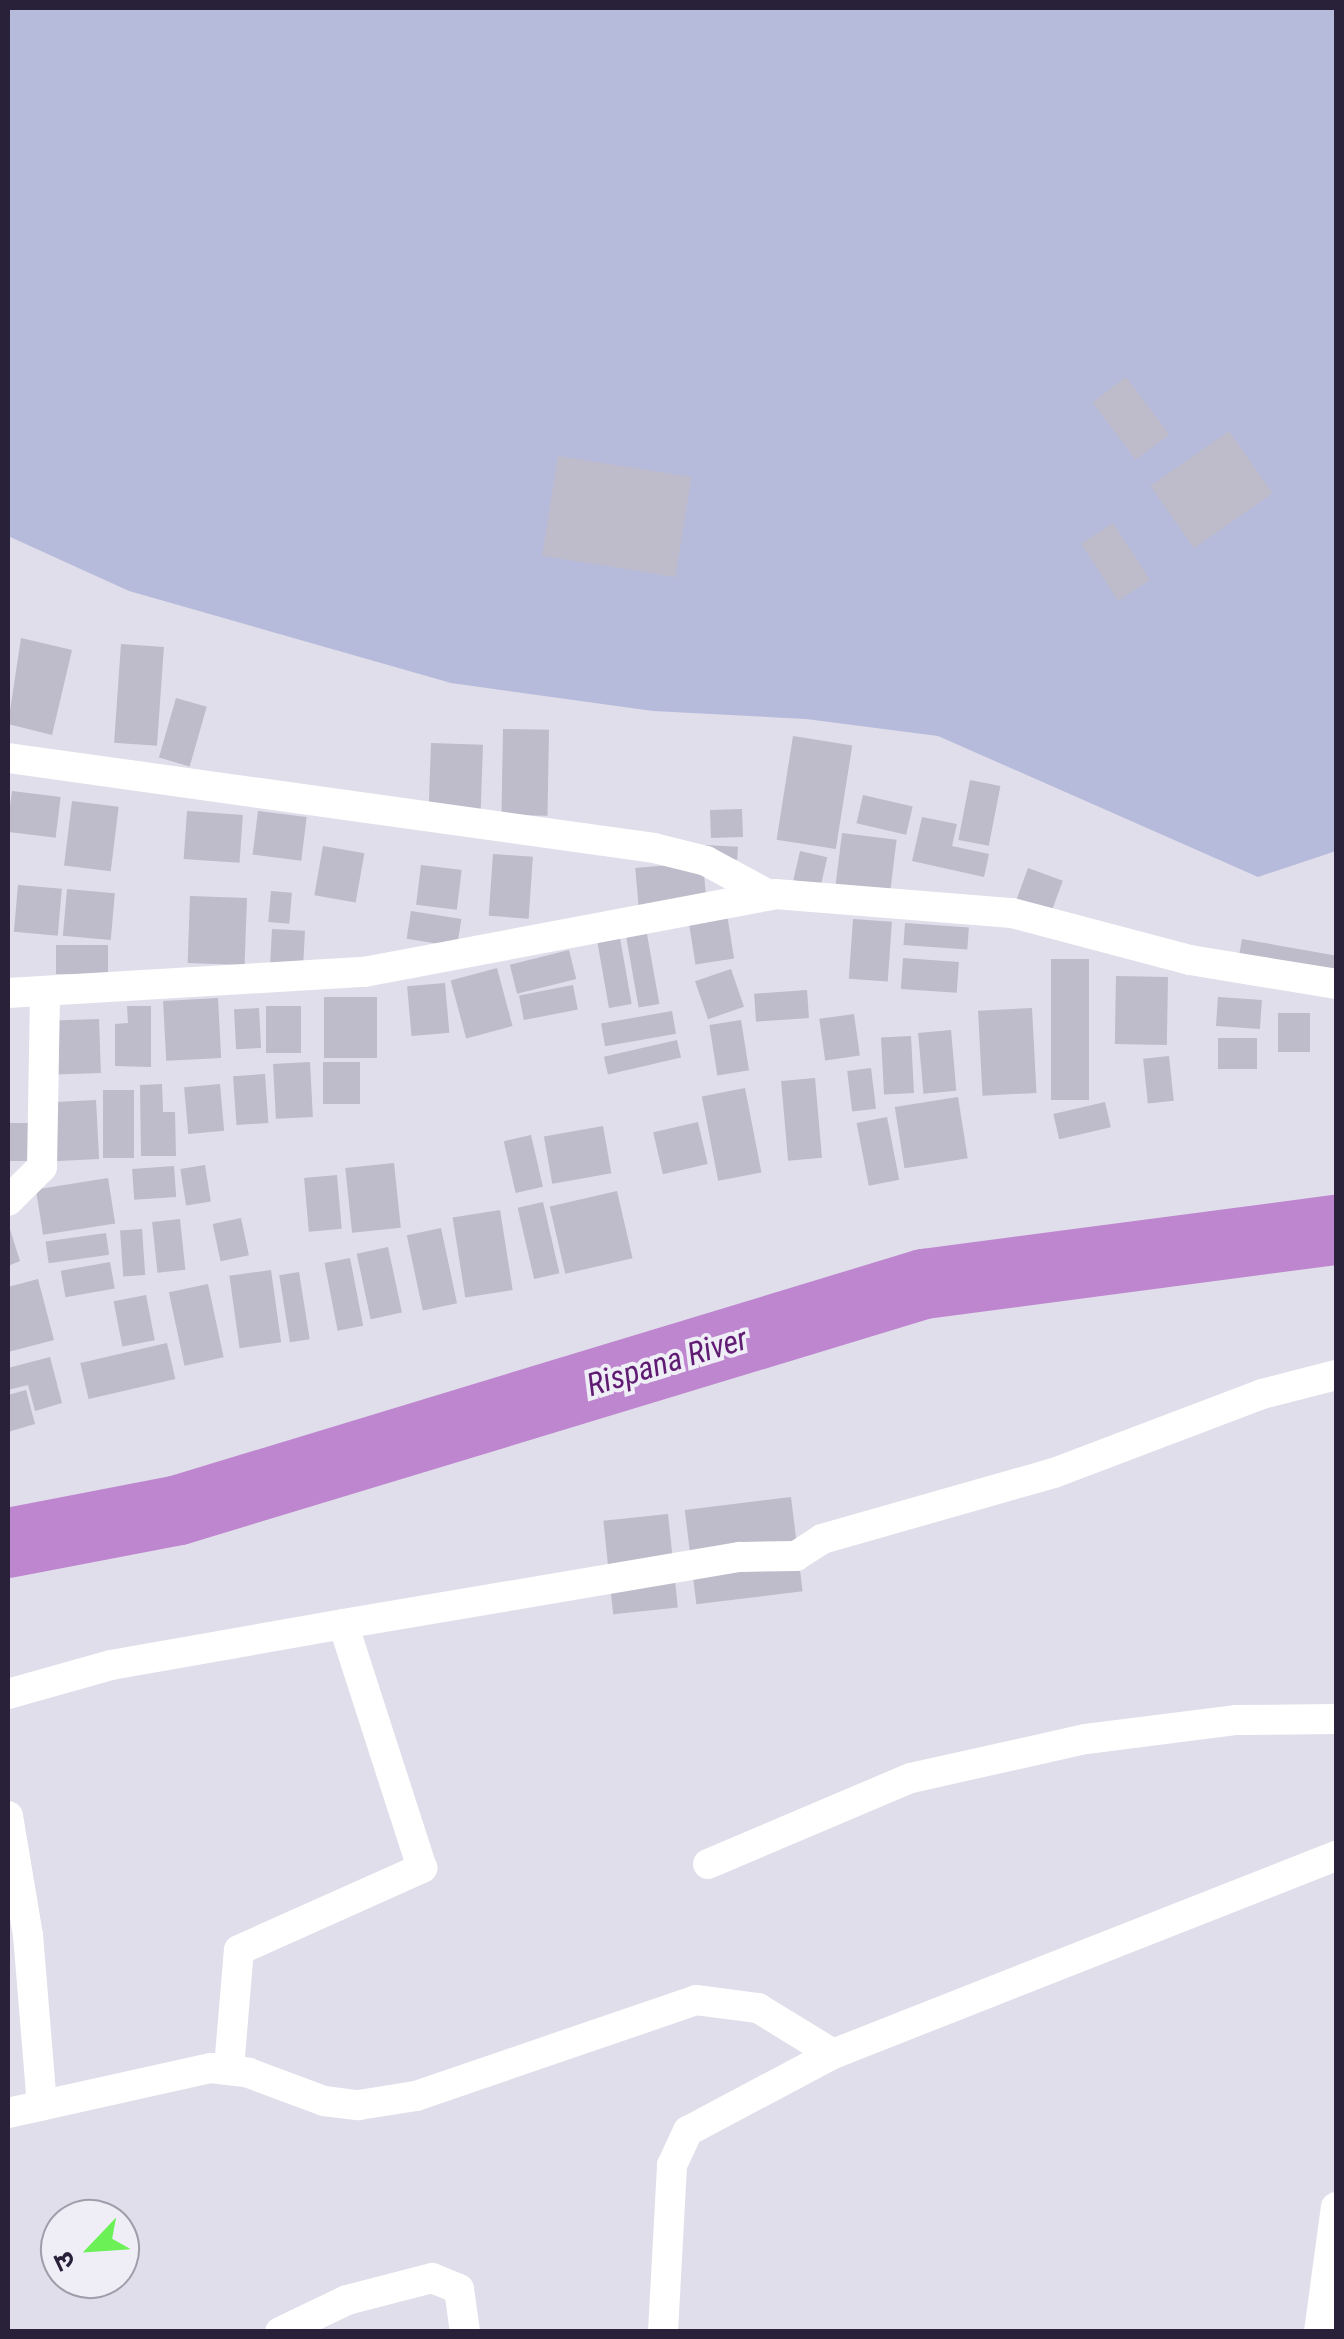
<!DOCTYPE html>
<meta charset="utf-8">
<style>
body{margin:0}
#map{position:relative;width:1344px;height:2339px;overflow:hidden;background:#e0deea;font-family:"Roboto Condensed","Noto Sans Devanagari",sans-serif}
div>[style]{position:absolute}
.green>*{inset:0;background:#b7bbdb}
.river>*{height:70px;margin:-35px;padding:0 35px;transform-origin:35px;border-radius:35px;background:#be86cf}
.building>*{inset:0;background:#bebbca;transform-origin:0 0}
.minor>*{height:30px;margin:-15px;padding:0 15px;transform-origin:15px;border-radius:15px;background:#fff}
span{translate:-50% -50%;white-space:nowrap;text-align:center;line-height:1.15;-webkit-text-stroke:8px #efeef6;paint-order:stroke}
.water-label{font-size:32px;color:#601c73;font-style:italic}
.frame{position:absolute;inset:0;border:10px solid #292039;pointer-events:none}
.north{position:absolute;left:40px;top:2199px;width:100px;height:100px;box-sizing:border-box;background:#efeef6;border:2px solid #a09caa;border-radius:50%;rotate:245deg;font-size:28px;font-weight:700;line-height:40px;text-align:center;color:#292039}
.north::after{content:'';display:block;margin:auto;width:35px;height:45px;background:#6bf056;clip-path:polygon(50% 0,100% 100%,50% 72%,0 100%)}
</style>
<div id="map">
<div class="green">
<i style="clip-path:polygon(8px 8px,1336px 8px,1336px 851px,1258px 877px,938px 736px,806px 719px,653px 711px,451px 683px,129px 591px,8px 536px)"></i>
</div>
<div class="river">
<i style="left:8px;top:1543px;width:174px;rotate:-10.9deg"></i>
<i style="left:179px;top:1510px;width:779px;rotate:-16.88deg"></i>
<i style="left:924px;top:1284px;width:416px;rotate:-7.5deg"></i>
</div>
<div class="building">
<i style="left:1126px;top:377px;width:72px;height:42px;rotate:53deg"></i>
<i style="left:1229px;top:431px;width:76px;height:96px;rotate:55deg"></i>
<i style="left:558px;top:456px;width:135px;height:101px;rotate:9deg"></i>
<i style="left:1113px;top:523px;width:68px;height:38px;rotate:57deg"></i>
<i style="clip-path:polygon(21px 638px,72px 650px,52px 735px,8px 724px)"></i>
<i style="left:121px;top:644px;width:43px;height:99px;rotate:4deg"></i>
<i style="left:176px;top:698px;width:32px;height:62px;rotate:16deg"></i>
<i style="left:503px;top:729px;width:46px;height:86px;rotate:1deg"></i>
<i style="left:793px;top:736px;width:60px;height:105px;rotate:9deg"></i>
<i style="left:431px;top:743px;width:52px;height:70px;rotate:2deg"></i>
<i style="left:970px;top:780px;width:31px;height:61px;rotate:11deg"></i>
<i style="left:12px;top:791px;width:49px;height:41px;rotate:7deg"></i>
<i style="left:863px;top:795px;width:51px;height:29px;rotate:13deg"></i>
<i style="left:72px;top:801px;width:47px;height:65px;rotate:7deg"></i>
<i style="left:742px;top:809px;width:28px;height:32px;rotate:88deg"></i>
<i style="left:187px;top:811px;width:56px;height:48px;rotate:4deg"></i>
<i style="left:258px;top:811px;width:49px;height:44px;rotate:7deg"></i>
<i style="clip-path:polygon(922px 817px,957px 824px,952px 846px,989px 854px,984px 877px,912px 861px)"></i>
<i style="left:842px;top:833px;width:55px;height:52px;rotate:7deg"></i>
<i style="left:704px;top:845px;width:34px;height:13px;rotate:3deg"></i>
<i style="left:323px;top:846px;width:42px;height:50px;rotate:10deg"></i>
<i style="left:800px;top:851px;width:28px;height:30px;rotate:13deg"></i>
<i style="left:493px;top:854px;width:40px;height:62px;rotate:4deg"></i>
<i style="left:703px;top:862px;width:38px;height:68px;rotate:85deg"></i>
<i style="left:421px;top:865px;width:41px;height:40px;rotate:7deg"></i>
<i style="left:1028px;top:868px;width:37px;height:34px;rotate:20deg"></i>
<i style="left:18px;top:885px;width:44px;height:47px;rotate:5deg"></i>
<i style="left:67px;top:889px;width:48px;height:47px;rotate:5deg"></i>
<i style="left:271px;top:891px;width:21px;height:31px;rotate:5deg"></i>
<i style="left:190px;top:896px;width:57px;height:67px;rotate:2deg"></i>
<i style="left:411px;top:911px;width:51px;height:28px;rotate:9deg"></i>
<i style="left:727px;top:914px;width:45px;height:39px;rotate:81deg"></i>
<i style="left:853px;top:919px;width:39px;height:60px;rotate:4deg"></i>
<i style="left:905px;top:923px;width:64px;height:22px;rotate:4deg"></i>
<i style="left:272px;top:929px;width:33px;height:34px;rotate:3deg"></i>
<i style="left:647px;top:934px;width:71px;height:21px;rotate:80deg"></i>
<i style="left:620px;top:938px;width:67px;height:23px;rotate:80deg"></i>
<i style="left:1242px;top:939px;width:96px;height:21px;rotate:10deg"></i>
<i style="left:56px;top:945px;width:52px;height:29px"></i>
<i style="left:569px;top:950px;width:30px;height:61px;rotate:76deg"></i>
<i style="left:903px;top:958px;width:56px;height:31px;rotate:4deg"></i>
<i style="left:1051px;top:959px;width:38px;height:141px"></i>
<i style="left:497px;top:968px;width:60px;height:48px;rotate:75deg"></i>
<i style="left:731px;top:969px;width:40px;height:38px;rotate:71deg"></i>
<i style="left:1116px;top:976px;width:52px;height:68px;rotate:1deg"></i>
<i style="left:445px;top:983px;width:50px;height:38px;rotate:85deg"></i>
<i style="left:573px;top:985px;width:25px;height:55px;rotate:79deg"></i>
<i style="left:807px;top:990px;width:28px;height:53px;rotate:86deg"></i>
<i style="left:324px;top:997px;width:53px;height:61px"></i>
<i style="left:1218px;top:997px;width:44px;height:29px;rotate:4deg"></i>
<i style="left:218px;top:998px;width:60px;height:55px;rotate:87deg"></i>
<i style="clip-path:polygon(127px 1006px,151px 1006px,151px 1067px,115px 1066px,115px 1024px,128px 1023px)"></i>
<i style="left:266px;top:1006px;width:35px;height:47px"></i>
<i style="left:259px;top:1008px;width:40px;height:25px;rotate:87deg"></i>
<i style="left:1032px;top:1008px;width:85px;height:54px;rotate:87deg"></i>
<i style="left:672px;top:1011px;width:23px;height:72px;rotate:80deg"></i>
<i style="left:1278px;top:1013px;width:32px;height:39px"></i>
<i style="left:854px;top:1014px;width:42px;height:35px;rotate:82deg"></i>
<i style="left:99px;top:1019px;width:54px;height:53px;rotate:88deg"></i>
<i style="left:741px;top:1020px;width:51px;height:32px;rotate:81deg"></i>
<i style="left:951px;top:1030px;width:61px;height:33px;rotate:85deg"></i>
<i style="left:911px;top:1036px;width:57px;height:30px;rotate:87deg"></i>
<i style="left:1218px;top:1038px;width:39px;height:31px"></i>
<i style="left:677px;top:1040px;width:18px;height:75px;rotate:77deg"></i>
<i style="left:1169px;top:1056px;width:45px;height:26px;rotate:84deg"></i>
<i style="left:310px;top:1062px;width:55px;height:37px;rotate:87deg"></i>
<i style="left:323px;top:1062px;width:37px;height:42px"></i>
<i style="left:871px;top:1068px;width:41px;height:24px;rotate:83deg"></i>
<i style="left:265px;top:1074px;width:49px;height:32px;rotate:86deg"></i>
<i style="left:815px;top:1078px;width:80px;height:34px;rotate:85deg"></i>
<i style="clip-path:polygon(162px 1084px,163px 1112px,175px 1112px,176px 1156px,141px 1156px,140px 1085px)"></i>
<i style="left:220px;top:1084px;width:47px;height:36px;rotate:85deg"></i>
<i style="left:745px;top:1088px;width:86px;height:44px;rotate:79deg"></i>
<i style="left:103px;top:1090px;width:31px;height:68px"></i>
<i style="left:958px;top:1097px;width:62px;height:64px;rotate:81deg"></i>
<i style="left:96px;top:1100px;width:59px;height:50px;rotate:87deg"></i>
<i style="left:1105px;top:1102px;width:26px;height:53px;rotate:77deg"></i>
<i style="left:887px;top:1117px;width:64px;height:31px;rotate:79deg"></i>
<i style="left:698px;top:1122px;width:43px;height:46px;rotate:77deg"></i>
<i style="left:8px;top:1123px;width:27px;height:38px"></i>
<i style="left:603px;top:1126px;width:48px;height:60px;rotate:80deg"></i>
<i style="left:531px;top:1135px;width:53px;height:28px;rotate:77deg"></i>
<i style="left:394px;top:1163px;width:65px;height:49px;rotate:84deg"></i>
<i style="left:205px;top:1165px;width:37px;height:25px;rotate:81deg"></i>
<i style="left:174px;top:1166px;width:31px;height:42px;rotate:86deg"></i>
<i style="left:337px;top:1175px;width:54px;height:33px;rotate:85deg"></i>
<i style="left:108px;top:1178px;width:46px;height:73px;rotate:81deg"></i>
<i style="left:617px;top:1191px;width:69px;height:69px;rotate:77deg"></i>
<i style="left:543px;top:1202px;width:73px;height:26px;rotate:77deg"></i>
<i style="left:500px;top:1210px;width:81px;height:48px;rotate:81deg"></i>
<i style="left:241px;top:1218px;width:38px;height:29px;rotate:78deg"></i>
<i style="left:180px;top:1219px;width:51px;height:28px;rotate:84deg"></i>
<i style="clip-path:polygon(8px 1223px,20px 1261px,8px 1266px)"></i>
<i style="left:441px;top:1228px;width:77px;height:35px;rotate:78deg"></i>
<i style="left:142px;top:1229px;width:46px;height:22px;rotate:86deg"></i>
<i style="left:106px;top:1233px;width:22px;height:61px;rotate:82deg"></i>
<i style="left:388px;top:1247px;width:67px;height:32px;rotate:78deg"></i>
<i style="left:350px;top:1258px;width:69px;height:26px;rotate:79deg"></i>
<i style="left:110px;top:1262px;width:27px;height:50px;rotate:80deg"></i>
<i style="left:271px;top:1270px;width:73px;height:42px;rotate:82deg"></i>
<i style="left:299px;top:1272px;width:68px;height:20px;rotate:81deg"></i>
<i style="clip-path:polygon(38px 1279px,54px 1340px,8px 1352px,8px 1287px)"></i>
<i style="left:208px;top:1284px;width:75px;height:40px;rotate:78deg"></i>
<i style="left:146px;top:1295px;width:46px;height:33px;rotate:79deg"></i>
<i style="left:167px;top:1343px;width:37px;height:89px;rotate:77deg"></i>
<i style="clip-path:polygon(50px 1357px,62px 1403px,35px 1411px,28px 1385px,8px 1390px,8px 1368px)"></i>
<i style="clip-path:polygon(26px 1390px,35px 1424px,8px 1432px,8px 1395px)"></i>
<i style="left:791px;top:1497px;width:95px;height:107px;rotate:83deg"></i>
<i style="left:668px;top:1514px;width:94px;height:65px;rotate:84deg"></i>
</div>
<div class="minor">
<i style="left:8px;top:758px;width:652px;rotate:7.93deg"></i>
<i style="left:654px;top:848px;width:54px;rotate:14deg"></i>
<i style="left:706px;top:861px;width:72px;rotate:28.4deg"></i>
<i style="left:8px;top:993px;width:357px;rotate:-3.4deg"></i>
<i style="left:364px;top:972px;width:418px;rotate:-10.7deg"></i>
<i style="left:775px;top:894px;width:238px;rotate:4.6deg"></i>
<i style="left:1012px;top:913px;width:184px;rotate:14.8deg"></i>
<i style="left:1190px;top:960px;width:148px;rotate:9.3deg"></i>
<i style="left:8px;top:1201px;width:48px;rotate:-45deg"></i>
<i style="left:42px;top:1167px;width:176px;rotate:-89deg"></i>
<i style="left:8px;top:1694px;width:107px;rotate:-15.7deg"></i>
<i style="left:111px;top:1665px;width:236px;rotate:-10deg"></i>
<i style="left:8px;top:1816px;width:121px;rotate:80.5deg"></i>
<i style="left:28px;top:1935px;width:171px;rotate:85.3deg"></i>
<i style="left:708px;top:1864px;width:220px;rotate:-23deg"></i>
<i style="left:911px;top:1778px;width:179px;rotate:-12.6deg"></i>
<i style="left:1086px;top:1739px;width:152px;rotate:-7.2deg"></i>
<i style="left:1237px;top:1720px;width:99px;rotate:-0.6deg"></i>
<i style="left:229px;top:2068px;width:118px;rotate:-85.2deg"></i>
<i style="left:239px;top:1950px;width:201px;rotate:-24.1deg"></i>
<i style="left:422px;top:1868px;width:256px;rotate:-107.9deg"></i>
<i style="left:343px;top:1624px;width:403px;rotate:-9.6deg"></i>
<i style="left:740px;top:1557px;width:56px;rotate:-1deg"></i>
<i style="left:796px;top:1556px;width:31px;rotate:-33deg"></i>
<i style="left:822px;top:1539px;width:241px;rotate:-15.9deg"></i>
<i style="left:1054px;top:1473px;width:222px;rotate:-20.8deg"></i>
<i style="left:1262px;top:1394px;width:76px;rotate:-14.4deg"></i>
<i style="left:8px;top:2113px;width:208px;rotate:-12.5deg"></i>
<i style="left:211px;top:2068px;width:38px;rotate:7deg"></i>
<i style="left:249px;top:2073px;width:80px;rotate:20.5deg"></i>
<i style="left:324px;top:2101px;width:35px;rotate:7deg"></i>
<i style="left:359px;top:2105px;width:58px;rotate:-9deg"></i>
<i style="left:416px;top:2096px;width:296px;rotate:-18.9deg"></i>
<i style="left:696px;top:2000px;width:63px;rotate:7.4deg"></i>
<i style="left:758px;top:2008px;width:88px;rotate:31.5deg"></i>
<i style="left:280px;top:2332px;width:74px;rotate:-25.5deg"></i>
<i style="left:347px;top:2300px;width:88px;rotate:-14.5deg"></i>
<i style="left:432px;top:2278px;width:29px;rotate:22deg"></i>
<i style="left:459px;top:2289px;width:43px;rotate:82.1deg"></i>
<i style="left:663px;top:2332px;width:167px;rotate:-86.9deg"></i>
<i style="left:672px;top:2165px;width:38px;rotate:-65deg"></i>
<i style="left:688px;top:2131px;width:164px;rotate:-28deg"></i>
<i style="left:833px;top:2054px;width:541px;rotate:-21.49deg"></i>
<i style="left:1319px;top:2332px;width:126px;rotate:-82.3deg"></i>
</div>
<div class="water-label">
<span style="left:667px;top:1362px;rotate:-17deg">Rispana River</span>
</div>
<div class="frame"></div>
<div class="north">उ</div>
</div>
